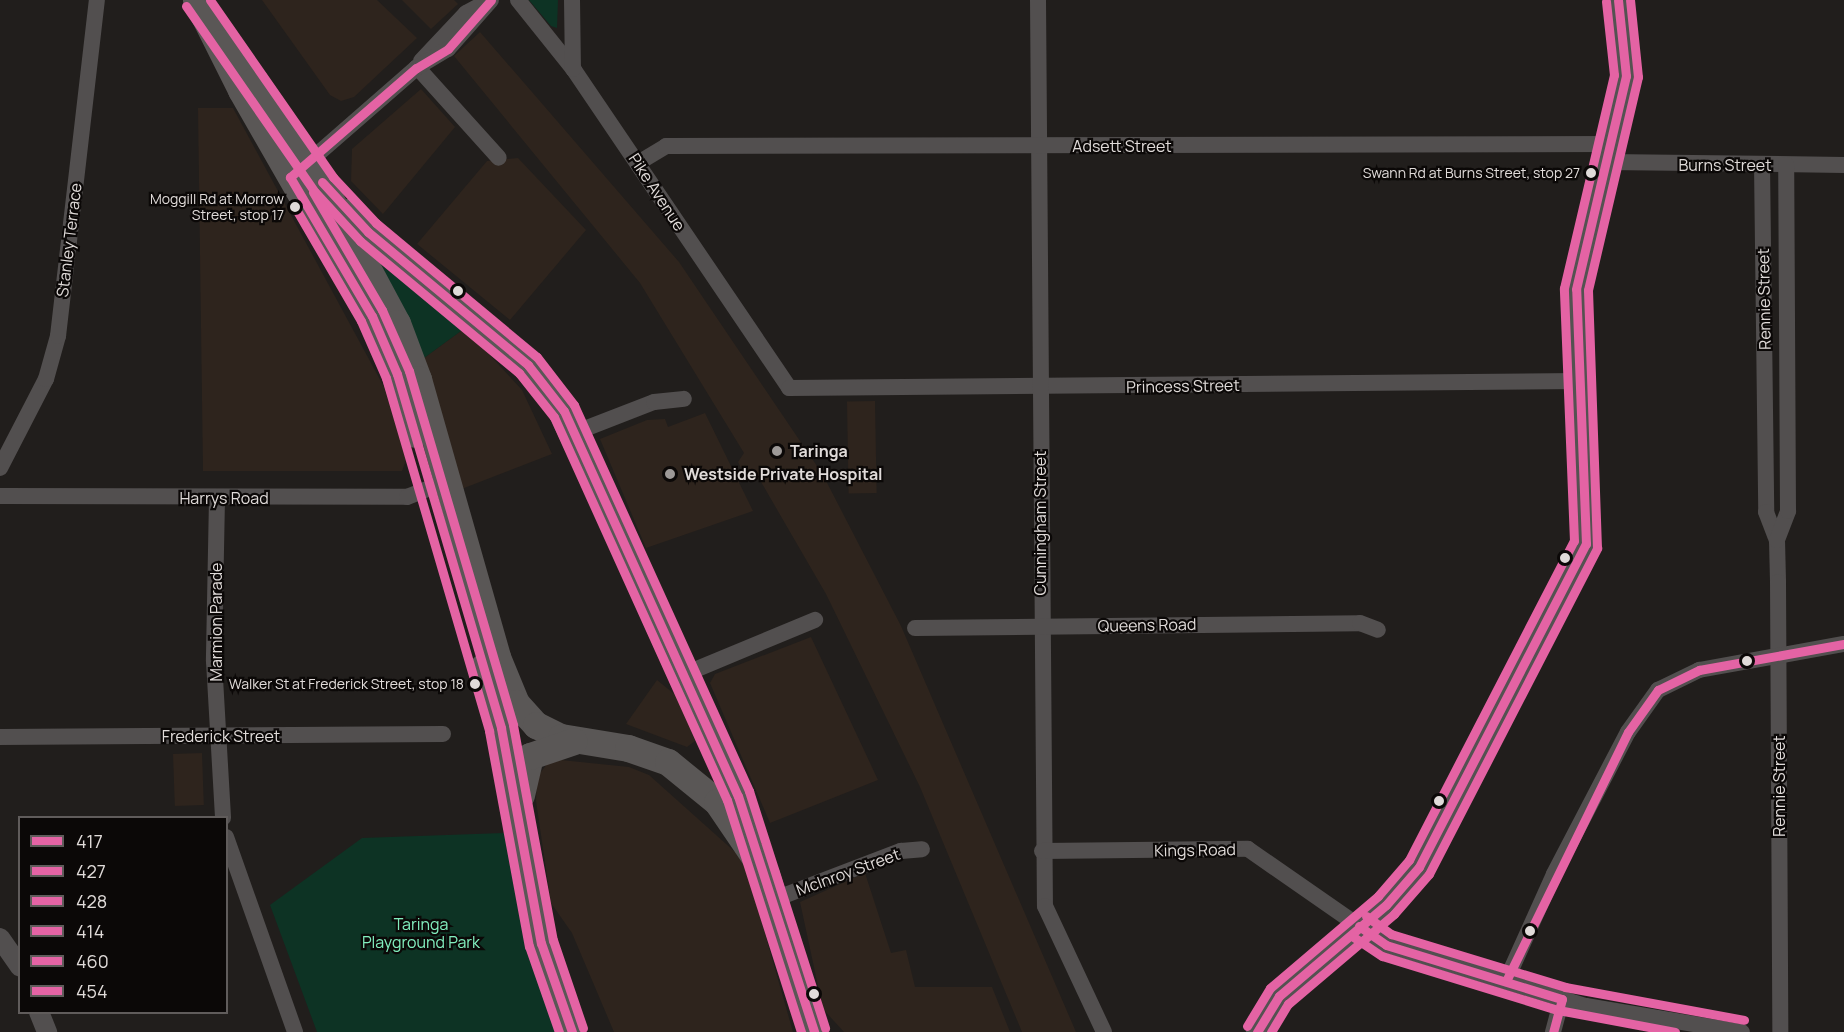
<!DOCTYPE html>
<style>
body{margin:0}
#map{position:relative;width:1844px;height:1032px;overflow:hidden;background:#211e1c;font-family:Manrope,sans-serif}
div>[style]{position:absolute}
.built>*{inset:0;background:#2e241d;transform-origin:0 0}
.green>*{inset:0;background:#0d3324}
.minor>*{height:16px;margin:-8px;padding:0 8px;transform-origin:8px;border-radius:8px;background:#524f4f}
.tertiary>*{height:20px;margin:-10px;padding:0 10px;transform-origin:10px;border-radius:10px;background:#524f4f}
.secondary>*{height:22px;margin:-11px;padding:0 11px;transform-origin:11px;border-radius:11px;background:#545251}
.trunk>*{height:27px;margin:-13.5px;padding:0 13.5px;transform-origin:13.5px;border-radius:13.5px;background:#5a5756}
.bus-1>*{height:9px;margin:-4.5px;padding:0 4.5px;transform-origin:4.5px;border-radius:4.5px;background:#e463a4}
.bus-2>*{height:9px;margin:-4.5px;padding:0 4.5px;transform-origin:4.5px;border-radius:4.5px;background:#e463a4}
.bus-3>*{height:9px;margin:-4.5px;padding:0 4.5px;transform-origin:4.5px;border-radius:4.5px;background:#e463a4}
.bus-4>*{height:9px;margin:-4.5px;padding:0 4.5px;transform-origin:4.5px;border-radius:4.5px;background:#e463a4}
.bus-5>*{height:9px;margin:-4.5px;padding:0 4.5px;transform-origin:4.5px;border-radius:4.5px;background:#e463a4}
.bus-6>*{height:9px;margin:-4.5px;padding:0 4.5px;transform-origin:4.5px;border-radius:4.5px;background:#e463a4}
.dots>*{width:16px;height:16px;translate:-50% -50%;box-sizing:border-box;border:3px solid #0b0807;border-radius:50%}
span{translate:-50% -50%;white-space:nowrap;text-align:center;line-height:1.15;-webkit-text-stroke:4.5px #0b0807;paint-order:stroke}
.bus-label{font-size:14px;color:#e0dbd9}
.right{translate:-100% -50%;text-align:right}
.street-label{font-size:16px;color:#e0dbd9}
.poi-label{font-size:16px;color:#e0dbd9;font-weight:700}
.left{translate:0 -50%;text-align:left}
.park-label{font-size:16px;color:#82eebe}
.legend{position:absolute;left:18px;top:816px;width:210px;height:198px;box-sizing:border-box;background:#0b0807;border:2px solid #605c5b;margin:0;padding:8px 10px;list-style:none;font-size:18px;color:#e0dbd9}
.legend li{display:flex;align-items:center;gap:12px;height:30px}
.legend b{width:30px;border:2px solid #605c5b}
</style>
<div id="map">
<div class="built">
<i style="clip-path:polygon(262px 0,377px 0,417px 38px,354px 97px,341px 101px,330px 95px)"></i>
<i style="clip-path:polygon(402px 0,454px 0,458px 4px,431px 29px)"></i>
<i style="clip-path:polygon(480px 32px,679px 262px,823px 475px,901px 626px,1076px 1032px,1022px 1032px,920px 787px,826px 594px,757px 475px,746px 478px,738px 462px,744px 453px,640px 283px,454px 56px)"></i>
<i style="clip-path:polygon(421px 89px,455px 127px,383px 214px,351px 181px,352px 149px)"></i>
<i style="clip-path:polygon(198px 108px,233px 108px,384px 387px,406px 460px,402px 471px,203px 471px)"></i>
<i style="clip-path:polygon(518px 158px,586px 230px,510px 320px,417px 244px,487px 161px)"></i>
<i style="clip-path:polygon(465px 328px,522px 390px,552px 454px,459px 490px,424px 358px)"></i>
<i style="left:875px;top:401px;width:92px;height:28px;rotate:89deg"></i>
<i style="clip-path:polygon(705px 413px,753px 511px,646px 548px,600px 439px,647px 420px,665px 419px,668px 427px)"></i>
<i style="clip-path:polygon(811px 637px,878px 780px,770px 823px,710px 683px,715px 674px)"></i>
<i style="clip-path:polygon(657px 680px,678px 697px,695px 741px,687px 747px,626px 724px)"></i>
<i style="left:202px;top:753px;width:52px;height:29px;rotate:88deg"></i>
<i style="clip-path:polygon(551px 759px,629px 767px,649px 775px,744px 860px,793px 1032px,614px 1032px,572px 933px,551px 903px,536px 801px,537px 777px)"></i>
<i style="clip-path:polygon(865px 873px,891px 953px,906px 950px,915px 987px,992px 987px,1010px 1032px,844px 1032px,823px 1009px,800px 902px)"></i>
</div>
<div class="green">
<i style="clip-path:polygon(529px 0,558px 0,557px 28px,551px 26px)"></i>
<i style="clip-path:polygon(363px 241px,383px 260px,465px 328px,424px 358px)"></i>
<i style="clip-path:polygon(504px 833px,524px 941px,555px 1032px,317px 1032px,270px 905px,362px 838px)"></i>
</div>
<div class="minor">
<i style="left:518px;top:0;width:90px;rotate:51.3deg"></i>
<i style="left:574px;top:70px;width:384px;rotate:55.9deg"></i>
<i style="left:789px;top:388px;width:790px;rotate:-0.51deg"></i>
<i style="left:572px;top:0;width:69px;rotate:89.2deg"></i>
<i style="left:1038px;top:0;width:906px;rotate:89.56deg"></i>
<i style="left:1045px;top:906px;width:139px;rotate:64.9deg"></i>
<i style="left:421px;top:61px;width:66px;rotate:-46.8deg"></i>
<i style="left:466px;top:13px;width:27px;rotate:-28deg"></i>
<i style="left:417px;top:67px;width:122px;rotate:48deg"></i>
<i style="left:1607px;top:162px;width:237px;rotate:0.7deg"></i>
<i style="left:638px;top:163px;width:33px;rotate:-31deg"></i>
<i style="left:666px;top:146px;width:945px;rotate:-0.12deg"></i>
<i style="left:1762px;top:164px;width:348px;rotate:89.3deg"></i>
<i style="left:1766px;top:512px;width:30px;rotate:69deg"></i>
<i style="left:1777px;top:540px;width:42px;rotate:88.6deg"></i>
<i style="left:1778px;top:582px;width:450px;rotate:89.7deg"></i>
<i style="left:305px;top:165px;width:147px;rotate:-41.1deg"></i>
<i style="left:416px;top:68px;width:37px;rotate:-31deg"></i>
<i style="left:448px;top:49px;width:65px;rotate:-48.7deg"></i>
<i style="left:574px;top:433px;width:86px;rotate:-21.2deg"></i>
<i style="left:654px;top:402px;width:30px;rotate:-6deg"></i>
<i style="left:0;top:468px;width:100px;rotate:-62.7deg"></i>
<i style="left:46px;top:379px;width:45px;rotate:-74.4deg"></i>
<i style="left:58px;top:336px;width:338px;rotate:-83.4deg"></i>
<i style="left:0;top:496px;width:407px;rotate:0.1deg"></i>
<i style="left:407px;top:497px;width:41px;rotate:-21.5deg"></i>
<i style="left:217px;top:498px;width:163px;rotate:91.1deg"></i>
<i style="left:214px;top:661px;width:157px;rotate:86.7deg"></i>
<i style="left:1777px;top:540px;width:31px;rotate:-69deg"></i>
<i style="left:1788px;top:511px;width:346px;rotate:-90.3deg"></i>
<i style="left:915px;top:628px;width:445px;rotate:-0.6deg"></i>
<i style="left:1360px;top:623px;width:19px;rotate:21deg"></i>
<i style="left:685px;top:674px;width:141px;rotate:-22.6deg"></i>
<i style="left:0;top:737px;width:443px;rotate:-0.4deg"></i>
<i style="left:226px;top:837px;width:207px;rotate:70.5deg"></i>
<i style="left:1042px;top:851px;width:206px;rotate:-0.6deg"></i>
<i style="left:1248px;top:849px;width:168px;rotate:34.8deg"></i>
<i style="left:1386px;top:945px;width:209px;rotate:17deg"></i>
<i style="left:1586px;top:1006px;width:158px;rotate:9.5deg"></i>
<i style="left:775px;top:899px;width:135px;rotate:-20.9deg"></i>
<i style="left:901px;top:851px;width:21px;rotate:-5deg"></i>
<i style="left:1506px;top:981px;width:117px;rotate:-65.8deg"></i>
<i style="left:1554px;top:874px;width:160px;rotate:-62.5deg"></i>
<i style="left:1628px;top:732px;width:52px;rotate:-54.5deg"></i>
<i style="left:1658px;top:690px;width:46px;rotate:-26deg"></i>
<i style="left:1699px;top:670px;width:147px;rotate:-10.2deg"></i>
<i style="left:1553px;top:1032px;width:34px;rotate:-75deg"></i>
</div>
<div class="tertiary">
<i style="left:0;top:938px;width:35px;rotate:55deg"></i>
<i style="left:39px;top:1012px;width:22px;rotate:68deg"></i>
</div>
<div class="secondary">
<i style="left:1257px;top:1032px;width:42px;rotate:-58.6deg"></i>
<i style="left:1279px;top:996px;width:140px;rotate:-40.4deg"></i>
<i style="left:1386px;top:905px;width:50px;rotate:-49deg"></i>
<i style="left:1419px;top:867px;width:364px;rotate:-62.7deg"></i>
<i style="left:1586px;top:544px;width:255px;rotate:-92.2deg"></i>
<i style="left:1576px;top:289px;width:219px;rotate:-76.8deg"></i>
<i style="left:1626px;top:76px;width:76px;rotate:-96deg"></i>
</div>
<div class="trunk">
<i style="left:196px;top:0;width:101px;rotate:63.4deg"></i>
<i style="left:241px;top:90px;width:281px;rotate:60.2deg"></i>
<i style="left:381px;top:334px;width:105px;rotate:71.7deg"></i>
<i style="left:221px;top:43px;width:50px;rotate:48.3deg"></i>
<i style="left:254px;top:80px;width:98px;rotate:55.3deg"></i>
<i style="left:310px;top:161px;width:184px;rotate:61.8deg"></i>
<i style="left:397px;top:323px;width:60px;rotate:69.4deg"></i>
<i style="left:418px;top:379px;width:289px;rotate:74.1deg"></i>
<i style="left:497px;top:657px;width:50px;rotate:67.6deg"></i>
<i style="left:516px;top:703px;width:30px;rotate:48deg"></i>
<i style="left:536px;top:725px;width:28px;rotate:26deg"></i>
<i style="left:561px;top:737px;width:68px;rotate:9.3deg"></i>
<i style="left:628px;top:748px;width:42px;rotate:19.3deg"></i>
<i style="left:668px;top:762px;width:63px;rotate:39.2deg"></i>
<i style="left:717px;top:802px;width:87px;rotate:55.8deg"></i>
<i style="left:766px;top:874px;width:165px;rotate:73.1deg"></i>
<i style="left:348px;top:212px;width:221px;rotate:40.2deg"></i>
<i style="left:517px;top:355px;width:53px;rotate:47.3deg"></i>
<i style="left:553px;top:394px;width:297px;rotate:64.6deg"></i>
<i style="left:680px;top:662px;width:185px;rotate:67deg"></i>
<i style="left:483px;top:667px;width:95px;rotate:74.8deg"></i>
<i style="left:508px;top:759px;width:187px;rotate:79.8deg"></i>
<i style="left:541px;top:943px;width:94px;rotate:70.8deg"></i>
<i style="left:521px;top:795px;width:40px;rotate:-77deg"></i>
<i style="left:530px;top:756px;width:46px;rotate:-18.8deg"></i>
</div>
<div class="bus-1">
<i style="left:1359px;top:926px;width:33px;rotate:35deg"></i>
<i style="left:1386px;top:945px;width:184px;rotate:17.1deg"></i>
<i style="left:1562px;top:999px;width:34px;rotate:105deg"></i>
<i style="left:1506px;top:981px;width:277px;rotate:-63.9deg"></i>
<i style="left:1628px;top:732px;width:52px;rotate:-54.5deg"></i>
<i style="left:1658px;top:690px;width:46px;rotate:-26deg"></i>
<i style="left:1699px;top:670px;width:147px;rotate:-10.2deg"></i>
<i style="left:1257px;top:1032px;width:42px;rotate:-58.6deg"></i>
<i style="left:1279px;top:996px;width:140px;rotate:-40.4deg"></i>
<i style="left:1386px;top:905px;width:50px;rotate:-49deg"></i>
<i style="left:1419px;top:867px;width:364px;rotate:-62.7deg"></i>
<i style="left:1586px;top:544px;width:255px;rotate:-92.2deg"></i>
<i style="left:1576px;top:289px;width:219px;rotate:-76.8deg"></i>
<i style="left:1626px;top:76px;width:76px;rotate:-96deg"></i>
</div>
<div class="bus-2">
<i style="left:1352px;top:936px;width:36px;rotate:34deg"></i>
<i style="left:1382px;top:956px;width:184px;rotate:17.1deg"></i>
<i style="left:1558px;top:1010px;width:119px;rotate:10.6deg"></i>
<i style="left:1271px;top:1032px;width:33px;rotate:-59deg"></i>
<i style="left:1288px;top:1004px;width:139px;rotate:-40.3deg"></i>
<i style="left:1394px;top:914px;width:53px;rotate:-48.8deg"></i>
<i style="left:1429px;top:874px;width:367px;rotate:-62.7deg"></i>
<i style="left:1597px;top:548px;width:258px;rotate:-92deg"></i>
<i style="left:1588px;top:290px;width:219px;rotate:-76.8deg"></i>
<i style="left:1638px;top:77px;width:77px;rotate:-95.9deg"></i>
</div>
<div class="bus-3">
<i style="left:1366px;top:916px;width:31px;rotate:36deg"></i>
<i style="left:1391px;top:934px;width:182px;rotate:16.9deg"></i>
<i style="left:1565px;top:987px;width:182px;rotate:10.4deg"></i>
<i style="left:1247px;top:1026px;width:44px;rotate:-58.8deg"></i>
<i style="left:1270px;top:988px;width:142px;rotate:-40.4deg"></i>
<i style="left:1378px;top:896px;width:48px;rotate:-49.3deg"></i>
<i style="left:1409px;top:860px;width:359px;rotate:-62.7deg"></i>
<i style="left:1574px;top:541px;width:253px;rotate:-92.3deg"></i>
<i style="left:1564px;top:288px;width:219px;rotate:-76.8deg"></i>
<i style="left:1614px;top:75px;width:74px;rotate:-96.2deg"></i>
</div>
<div class="bus-4">
<i style="left:491px;top:0;width:65px;rotate:131.3deg"></i>
<i style="left:448px;top:49px;width:37px;rotate:149deg"></i>
<i style="left:416px;top:68px;width:167px;rotate:139.1deg"></i>
<i style="left:290px;top:177px;width:161px;rotate:59.5deg"></i>
<i style="left:372px;top:316px;width:63px;rotate:66.7deg"></i>
<i style="left:397px;top:374px;width:369px;rotate:73.6deg"></i>
<i style="left:501px;top:728px;width:219px;rotate:79.5deg"></i>
<i style="left:541px;top:943px;width:94px;rotate:70.8deg"></i>
<i style="left:322px;top:182px;width:68px;rotate:47.4deg"></i>
<i style="left:368px;top:232px;width:208px;rotate:39.7deg"></i>
<i style="left:528px;top:365px;width:58px;rotate:52deg"></i>
<i style="left:564px;top:411px;width:422px;rotate:65.7deg"></i>
<i style="left:738px;top:796px;width:248px;rotate:72.1deg"></i>
</div>
<div class="bus-5">
<i style="left:186px;top:6px;width:226px;rotate:55.3deg"></i>
<i style="left:315px;top:192px;width:67px;rotate:47.4deg"></i>
<i style="left:360px;top:241px;width:207px;rotate:39.7deg"></i>
<i style="left:519px;top:373px;width:56px;rotate:51.5deg"></i>
<i style="left:554px;top:417px;width:420px;rotate:65.7deg"></i>
<i style="left:727px;top:800px;width:244px;rotate:72.3deg"></i>
<i style="left:293px;top:204px;width:135px;rotate:59.8deg"></i>
<i style="left:361px;top:321px;width:62px;rotate:66.3deg"></i>
<i style="left:386px;top:378px;width:368px;rotate:73.7deg"></i>
<i style="left:489px;top:731px;width:219px;rotate:79.5deg"></i>
<i style="left:529px;top:946px;width:91px;rotate:70.8deg"></i>
</div>
<div class="bus-6">
<i style="left:210px;top:0;width:216px;rotate:55.2deg"></i>
<i style="left:333px;top:177px;width:63px;rotate:46.9deg"></i>
<i style="left:376px;top:223px;width:209px;rotate:39.8deg"></i>
<i style="left:537px;top:357px;width:61px;rotate:52.4deg"></i>
<i style="left:574px;top:405px;width:424px;rotate:65.6deg"></i>
<i style="left:749px;top:791px;width:249px;rotate:72.2deg"></i>
<i style="left:313px;top:192px;width:137px;rotate:59.7deg"></i>
<i style="left:382px;top:310px;width:67px;rotate:66.1deg"></i>
<i style="left:409px;top:371px;width:369px;rotate:73.6deg"></i>
<i style="left:513px;top:725px;width:219px;rotate:79.5deg"></i>
<i style="left:553px;top:940px;width:93px;rotate:71.2deg"></i>
</div>
<div class="dots">
<i style="left:1591px;top:173px;background:#e0dbd9"></i>
<i style="left:295px;top:207px;background:#e0dbd9"></i>
<i style="left:458px;top:291px;background:#e0dbd9"></i>
<i style="left:777px;top:451px;background:#9d9997"></i>
<i style="left:670px;top:474px;background:#9d9997"></i>
<i style="left:1565px;top:558px;background:#e0dbd9"></i>
<i style="left:1747px;top:661px;background:#e0dbd9"></i>
<i style="left:475px;top:684px;background:#e0dbd9"></i>
<i style="left:1439px;top:801px;background:#e0dbd9"></i>
<i style="left:1530px;top:931px;background:#e0dbd9"></i>
<i style="left:814px;top:994px;background:#e0dbd9"></i>
</div>
<div class="bus-label">
<span class="right" style="left:1580px;top:173px">Swann Rd at Burns Street, stop 27</span>
<span class="right" style="left:284px;top:207px">Moggill Rd at Morrow<br>Street, stop 17</span>
<span class="right" style="left:464px;top:684px">Walker St at Frederick Street, stop 18</span>
</div>
<div class="street-label">
<span style="left:1122px;top:146px">Adsett Street</span>
<span style="left:1725px;top:165px">Burns Street</span>
<span style="left:657px;top:192px;rotate:57deg">Pike Avenue</span>
<span style="left:69px;top:240px;rotate:-83deg">Stanley Terrace</span>
<span style="left:1764px;top:299px;rotate:-91deg">Rennie Street</span>
<span style="left:1183px;top:386px;rotate:-1deg">Princess Street</span>
<span style="left:224px;top:498px">Harrys Road</span>
<span style="left:1040px;top:523px;rotate:-90deg">Cunningham Street</span>
<span style="left:216px;top:622px;rotate:-90deg">Marmion Parade</span>
<span style="left:1147px;top:625px;rotate:-1deg">Queens Road</span>
<span style="left:221px;top:736px">Frederick Street</span>
<span style="left:1779px;top:786px;rotate:-90deg">Rennie Street</span>
<span style="left:1195px;top:850px;rotate:-1deg">Kings Road</span>
<span style="left:848px;top:872px;rotate:-20deg">McInroy Street</span>
</div>
<div class="poi-label">
<span class="left" style="left:790px;top:451px">Taringa</span>
<span class="left" style="left:684px;top:474px">Westside Private Hospital</span>
</div>
<div class="park-label">
<span style="left:421px;top:933px">Taringa<br>Playground Park</span>
</div>
<ul class="legend">
<li><b style="height:8px;background:#e463a4"></b>417</li>
<li><b style="height:8px;background:#e463a4"></b>427</li>
<li><b style="height:8px;background:#e463a4"></b>428</li>
<li><b style="height:8px;background:#e463a4"></b>414</li>
<li><b style="height:8px;background:#e463a4"></b>460</li>
<li><b style="height:8px;background:#e463a4"></b>454</li>
</ul>
</div>
